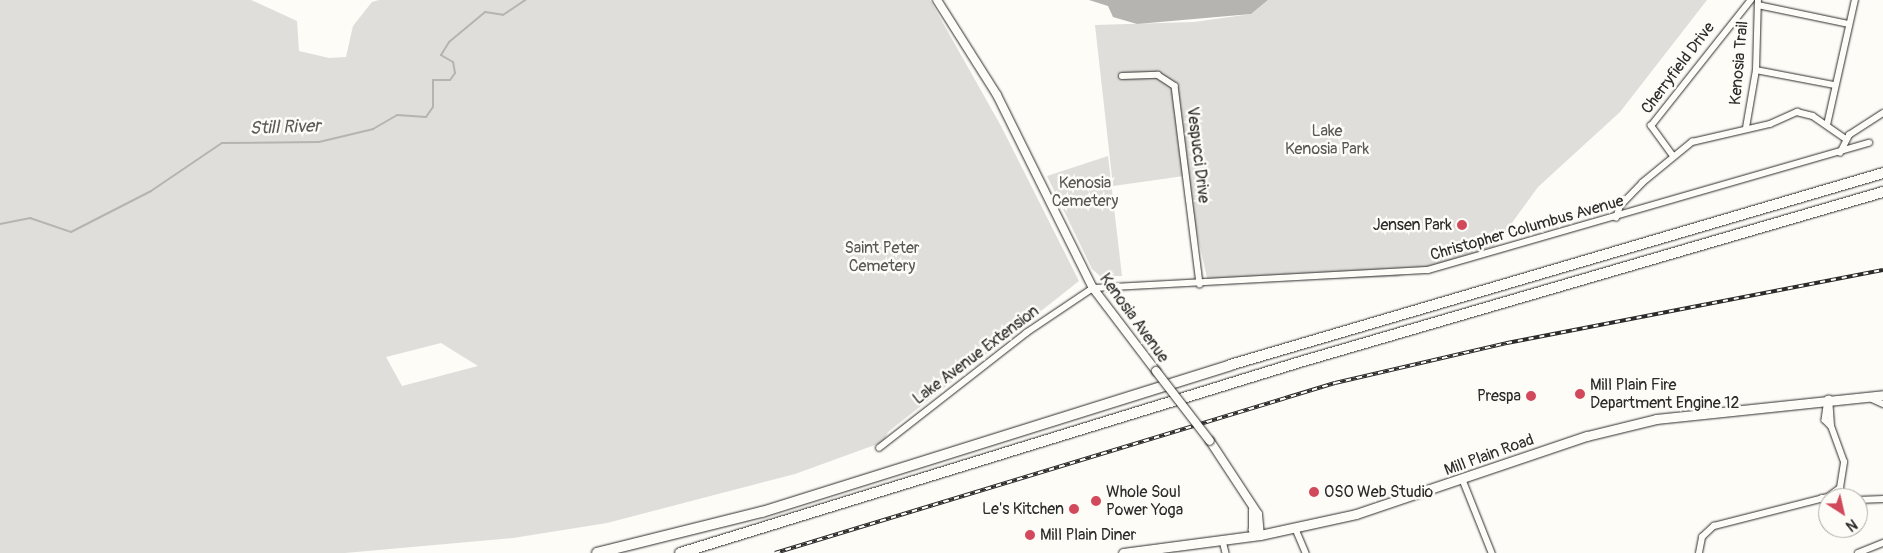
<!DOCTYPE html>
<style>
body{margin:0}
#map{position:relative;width:1883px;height:553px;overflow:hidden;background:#fdfcf7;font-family:Pangolin,sans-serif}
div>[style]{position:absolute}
.green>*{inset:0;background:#dfdeda}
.water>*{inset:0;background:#b5b4b1}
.stream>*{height:2px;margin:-1px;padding:0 1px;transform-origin:1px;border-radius:1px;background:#b5b4b1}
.roads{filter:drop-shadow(0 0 1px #2b2b2b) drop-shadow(0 0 1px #2b2b2b)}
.street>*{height:5.5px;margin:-2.75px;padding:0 2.75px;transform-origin:2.75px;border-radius:2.75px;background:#fdfcf7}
.secondary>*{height:8px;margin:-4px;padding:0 4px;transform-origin:4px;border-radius:4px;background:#fdfcf7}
.primary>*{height:9px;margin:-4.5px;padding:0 4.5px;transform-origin:4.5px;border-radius:4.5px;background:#fdfcf7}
.highway>*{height:10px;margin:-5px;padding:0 5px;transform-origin:5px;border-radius:5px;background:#fdfcf7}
.rail>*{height:4px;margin-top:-2px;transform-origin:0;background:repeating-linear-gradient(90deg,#fdfcf7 0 5.5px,#2b2b2b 0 11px);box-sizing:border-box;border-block:1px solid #2b2b2b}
.bridges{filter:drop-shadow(0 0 1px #2b2b2b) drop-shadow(0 0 1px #2b2b2b)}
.secondary-bridge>*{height:8px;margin:-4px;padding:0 4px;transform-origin:4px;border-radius:4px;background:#fdfcf7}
.dots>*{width:14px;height:14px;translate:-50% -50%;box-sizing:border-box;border:2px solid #fdfcf7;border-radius:50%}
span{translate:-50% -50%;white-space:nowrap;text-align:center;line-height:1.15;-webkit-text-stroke:5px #fdfcf7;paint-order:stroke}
.street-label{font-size:16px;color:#2b2b2b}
.park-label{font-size:16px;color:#585857}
.poi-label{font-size:16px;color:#2b2b2b}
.right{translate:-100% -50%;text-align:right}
.left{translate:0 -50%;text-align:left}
.water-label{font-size:18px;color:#5b5b5a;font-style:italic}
.north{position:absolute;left:1818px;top:488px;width:50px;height:50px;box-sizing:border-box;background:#fdfcf7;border:1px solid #a9a8a5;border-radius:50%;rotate:145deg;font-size:14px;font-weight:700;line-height:20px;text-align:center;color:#2b2b2b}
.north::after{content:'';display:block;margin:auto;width:18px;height:22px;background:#d1495b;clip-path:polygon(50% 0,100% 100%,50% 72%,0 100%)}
</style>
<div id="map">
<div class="green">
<i style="clip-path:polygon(evenodd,0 0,251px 0,297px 21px,299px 51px,329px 58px,346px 57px,353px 26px,372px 2px,379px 0,930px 0,1001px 126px,1079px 281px,888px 432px,883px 442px,795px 474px,607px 523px,513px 538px,345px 553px,0 553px,0 0,441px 343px,478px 366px,402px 386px,386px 357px,441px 343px)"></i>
<i style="clip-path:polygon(1268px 0,1707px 0,1620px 112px,1538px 187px,1495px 246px,1397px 277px,1208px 282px,1184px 176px,1113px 186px,1095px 25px,1194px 22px,1251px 14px)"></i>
<i style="clip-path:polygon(1108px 156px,1122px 276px,1100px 276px,1092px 269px,1047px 176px)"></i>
</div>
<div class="water">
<i style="clip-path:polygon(1089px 0,1268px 0,1251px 14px,1137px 24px,1113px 17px,1108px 6px)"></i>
</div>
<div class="stream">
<i style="left:0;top:224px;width:31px;rotate:-11deg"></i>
<i style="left:30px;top:218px;width:43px;rotate:18.9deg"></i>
<i style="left:71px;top:232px;width:90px;rotate:-27.1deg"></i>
<i style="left:151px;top:191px;width:86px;rotate:-34.1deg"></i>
<i style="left:222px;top:143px;width:97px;rotate:-0.6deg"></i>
<i style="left:319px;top:142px;width:56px;rotate:-13.5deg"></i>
<i style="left:373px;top:129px;width:28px;rotate:-30deg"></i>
<i style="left:397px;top:115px;width:29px;rotate:4deg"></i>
<i style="left:426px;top:117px;width:12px;rotate:-55deg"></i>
<i style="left:433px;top:107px;width:27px;rotate:-90deg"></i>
<i style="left:433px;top:80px;width:17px"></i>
<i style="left:450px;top:80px;width:9px;rotate:-54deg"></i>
<i style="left:455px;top:73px;width:11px;rotate:-100deg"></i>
<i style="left:453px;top:62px;width:14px;rotate:-150deg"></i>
<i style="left:441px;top:55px;width:15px;rotate:-58deg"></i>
<i style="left:449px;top:42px;width:47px;rotate:-39.8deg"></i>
<i style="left:485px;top:12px;width:18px;rotate:9deg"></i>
<i style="left:503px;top:15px;width:27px;rotate:-34deg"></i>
</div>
<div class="roads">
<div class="street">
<i style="left:1758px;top:5px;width:93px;rotate:11.8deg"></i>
<i style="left:1756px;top:70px;width:80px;rotate:10.8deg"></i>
<i style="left:1122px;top:76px;width:36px;rotate:-2deg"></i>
<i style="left:1158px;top:75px;width:20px;rotate:33deg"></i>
<i style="left:1175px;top:86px;width:200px;rotate:82.8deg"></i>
<i style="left:1827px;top:125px;width:128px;rotate:-77.4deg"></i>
<i style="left:1746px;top:128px;width:59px;rotate:-80.2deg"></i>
<i style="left:1756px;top:70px;width:70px;rotate:-88.4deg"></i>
<i style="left:1840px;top:153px;width:20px;rotate:-63deg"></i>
<i style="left:1849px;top:135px;width:40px;rotate:-32.9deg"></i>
<i style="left:1672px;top:155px;width:36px;rotate:-126deg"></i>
<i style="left:1651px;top:126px;width:161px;rotate:-51.6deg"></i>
<i style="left:1616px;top:218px;width:13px;rotate:-72deg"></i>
<i style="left:1620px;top:206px;width:32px;rotate:-46deg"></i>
<i style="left:1642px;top:183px;width:65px;rotate:-39.4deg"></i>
<i style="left:1692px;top:142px;width:80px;rotate:-13deg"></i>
<i style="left:1770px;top:124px;width:30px;rotate:-24deg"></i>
<i style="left:1797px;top:112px;width:16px;rotate:14deg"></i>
<i style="left:1813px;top:116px;width:40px;rotate:34.9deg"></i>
<i style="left:1868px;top:397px;width:17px;rotate:25deg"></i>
<i style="left:1828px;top:399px;width:21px;rotate:98deg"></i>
<i style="left:1825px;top:420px;width:8px;rotate:45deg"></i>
<i style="left:879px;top:448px;width:187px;rotate:-38deg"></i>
<i style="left:1026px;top:333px;width:81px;rotate:-33.9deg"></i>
<i style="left:1093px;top:288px;width:335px;rotate:-3.1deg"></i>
<i style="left:1428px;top:270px;width:459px;rotate:-16.1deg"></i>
<i style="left:1463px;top:480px;width:79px;rotate:68.3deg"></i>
<i style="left:1822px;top:498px;width:10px;rotate:53deg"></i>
<i style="left:1858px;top:500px;width:25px;rotate:-2deg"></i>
<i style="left:1295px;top:527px;width:28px;rotate:67deg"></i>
<i style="left:1223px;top:541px;width:12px;rotate:76deg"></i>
<i style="left:1699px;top:553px;width:16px;rotate:-79deg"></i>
<i style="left:1702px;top:537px;width:16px;rotate:-43deg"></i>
<i style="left:1714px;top:526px;width:118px;rotate:-14.3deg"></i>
<i style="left:1828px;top:497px;width:15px;rotate:-37deg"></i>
<i style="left:1840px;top:488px;width:26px;rotate:-81deg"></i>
<i style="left:1844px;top:462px;width:38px;rotate:-110deg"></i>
<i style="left:1831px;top:426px;width:27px;rotate:-94deg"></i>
<i style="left:1858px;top:553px;width:27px;rotate:-22deg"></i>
</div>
<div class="secondary">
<i style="left:937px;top:0;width:112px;rotate:57.7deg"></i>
<i style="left:997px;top:95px;width:216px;rotate:63.6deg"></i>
<i style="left:1093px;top:288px;width:104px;rotate:52.8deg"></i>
<i style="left:1210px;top:441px;width:87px;rotate:56.7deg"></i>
<i style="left:1258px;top:514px;width:21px;rotate:85deg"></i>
<i style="left:1260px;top:535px;width:9px;rotate:-144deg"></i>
<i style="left:1253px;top:530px;width:20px;rotate:-90deg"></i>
</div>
<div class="primary">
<i style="left:1123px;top:553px;width:138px;rotate:-7.5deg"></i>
<i style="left:1260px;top:535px;width:98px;rotate:-12.3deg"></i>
<i style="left:1356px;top:514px;width:244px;rotate:-18.7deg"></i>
<i style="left:1587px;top:436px;width:71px;rotate:-13.8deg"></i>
<i style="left:1656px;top:419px;width:228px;rotate:-6deg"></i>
</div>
<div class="highway">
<i style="left:597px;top:553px;width:170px;rotate:-14deg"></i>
<i style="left:762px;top:512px;width:491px;rotate:-17.4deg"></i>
<i style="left:1230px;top:365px;width:681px;rotate:-16.38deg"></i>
<i style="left:680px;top:553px;width:649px;rotate:-17.12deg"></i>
<i style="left:1300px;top:362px;width:607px;rotate:-16.26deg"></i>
</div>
</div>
<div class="rail">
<i style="left:775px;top:553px;width:585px;rotate:-16.89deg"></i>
<i style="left:1335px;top:383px;width:177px;rotate:-13.1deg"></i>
<i style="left:1507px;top:343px;width:383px;rotate:-11deg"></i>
</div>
<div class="bridges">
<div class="secondary-bridge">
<i style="left:1156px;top:371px;width:88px;rotate:52.4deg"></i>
</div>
</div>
<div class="dots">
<i style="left:1462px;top:225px;background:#d1495b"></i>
<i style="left:1580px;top:394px;background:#d1495b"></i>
<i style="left:1531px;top:396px;background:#d1495b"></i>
<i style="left:1314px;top:492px;background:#d1495b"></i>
<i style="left:1096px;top:501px;background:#d1495b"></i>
<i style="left:1074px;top:509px;background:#d1495b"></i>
<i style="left:1030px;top:535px;background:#d1495b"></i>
</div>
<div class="street-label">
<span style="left:1739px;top:63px;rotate:-85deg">Kenosia Trail</span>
<span style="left:1678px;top:68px;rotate:-53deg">Cherryfield Drive</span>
<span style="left:1198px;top:155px;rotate:83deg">Vespucci Drive</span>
<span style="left:1527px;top:228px;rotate:-16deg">Christopher Columbus Avenue</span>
<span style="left:1134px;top:318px;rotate:54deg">Kenosia Avenue</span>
<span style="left:976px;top:355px;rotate:-37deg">Lake Avenue Extension</span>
<span style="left:1489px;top:455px;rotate:-20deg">Mill Plain Road</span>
</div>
<div class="park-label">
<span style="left:1327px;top:140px">Lake<br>Kenosia Park</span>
<span style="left:1085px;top:192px">Kenosia<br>Cemetery</span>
<span style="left:882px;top:257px">Saint Peter<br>Cemetery</span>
</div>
<div class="poi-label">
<span class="right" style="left:1452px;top:225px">Jensen Park</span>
<span class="left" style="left:1590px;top:394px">Mill Plain Fire<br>Department Engine 12</span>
<span class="right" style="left:1521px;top:396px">Prespa</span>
<span class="left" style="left:1106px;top:501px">Whole Soul<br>Power Yoga</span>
<span class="left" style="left:1324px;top:492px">OSO Web Studio</span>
<span class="right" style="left:1064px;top:509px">Le's Kitchen</span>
<span class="left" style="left:1040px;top:535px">Mill Plain Diner</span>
</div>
<div class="water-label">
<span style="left:285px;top:128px;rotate:-2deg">Still River</span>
</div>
<div class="north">N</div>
</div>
